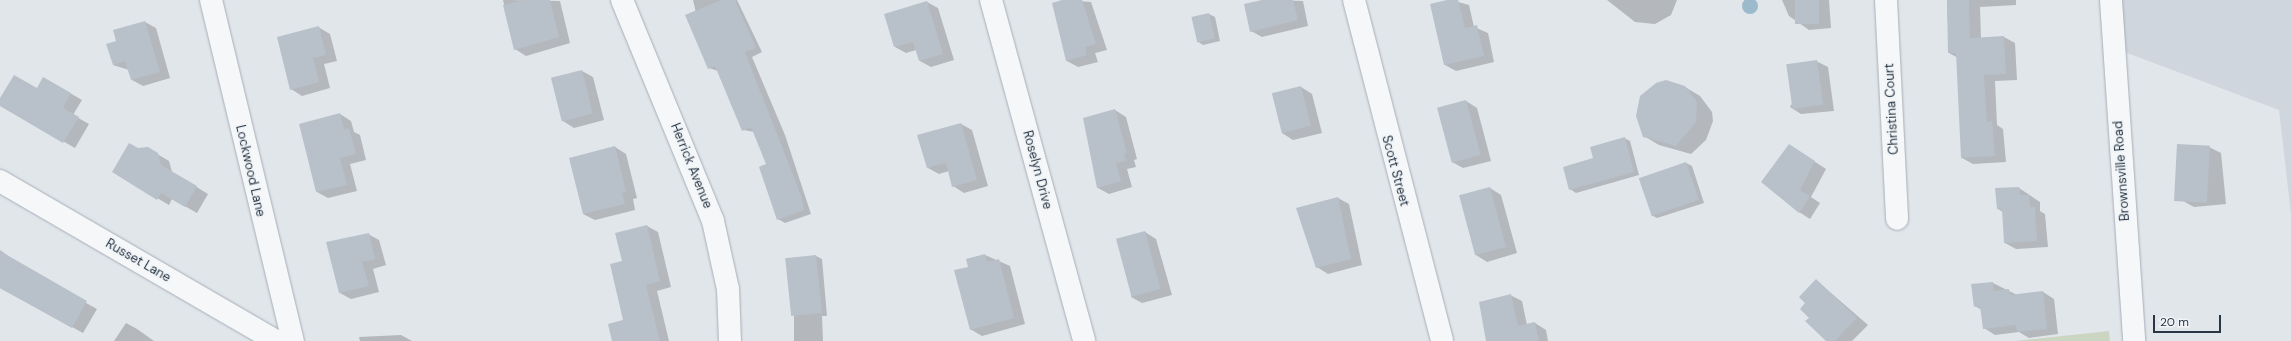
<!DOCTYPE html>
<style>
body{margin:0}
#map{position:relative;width:2291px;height:341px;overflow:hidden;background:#e1e6eb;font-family:"DM Sans",sans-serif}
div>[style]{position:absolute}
.built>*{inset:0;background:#cfd6dd}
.green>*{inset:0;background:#cad5c2}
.water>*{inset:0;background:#9bbacc}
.round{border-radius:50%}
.shadow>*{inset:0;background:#0003}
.building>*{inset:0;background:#b8c0c9;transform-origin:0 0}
.roads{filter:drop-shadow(0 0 1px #a6aeb6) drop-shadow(0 0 1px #a6aeb6)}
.minor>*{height:22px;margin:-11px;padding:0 11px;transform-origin:11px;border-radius:11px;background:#f5f7f9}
span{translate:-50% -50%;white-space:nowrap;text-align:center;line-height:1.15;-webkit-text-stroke:3.5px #f1f5f8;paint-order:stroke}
.street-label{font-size:13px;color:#293644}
.scale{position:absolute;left:2153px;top:315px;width:68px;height:18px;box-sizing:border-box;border:2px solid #293644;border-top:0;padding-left:5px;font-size:12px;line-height:14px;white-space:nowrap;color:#293644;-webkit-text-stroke:3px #f1f5f8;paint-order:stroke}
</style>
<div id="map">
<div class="built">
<i style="clip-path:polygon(2111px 0,2291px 0,2291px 214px,2279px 110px,2114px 48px)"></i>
</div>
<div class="green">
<i style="clip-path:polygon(2109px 331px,2110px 341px,2015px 341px)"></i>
</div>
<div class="water">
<i class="round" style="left:1742px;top:-2px;width:16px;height:16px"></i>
</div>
<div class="shadow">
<i style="clip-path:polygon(503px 0,560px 1px,570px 43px,526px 56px,515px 49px)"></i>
<i style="clip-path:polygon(693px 0,737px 0,762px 52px,752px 57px,785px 135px,811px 214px,785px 223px,778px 219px,768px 165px,755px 132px,743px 130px,718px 71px,709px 68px)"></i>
<i style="clip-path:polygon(1065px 0,1091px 2px,1107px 50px,1095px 53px,1098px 62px,1078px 67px,1067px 61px)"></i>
<i style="clip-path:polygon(1266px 0,1303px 1px,1308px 26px,1262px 37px,1251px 31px)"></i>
<i style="clip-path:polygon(1451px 0,1469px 5px,1474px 27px,1488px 33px,1494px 62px,1456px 71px,1445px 65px)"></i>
<i style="clip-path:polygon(1607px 0,1677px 0,1671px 15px,1655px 24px,1635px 22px)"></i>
<i style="clip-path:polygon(1782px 0,1829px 0,1831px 28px,1809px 30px,1789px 16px)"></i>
<i style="clip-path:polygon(1947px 0,2016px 0,2016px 5px,1980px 7px,1981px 39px,2004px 37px,2015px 43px,2017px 80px,1995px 81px,1997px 125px,2003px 129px,2006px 162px,1973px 164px,1962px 158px,1958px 58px,1949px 53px)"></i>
<i style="clip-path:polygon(927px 2px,938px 8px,954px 60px,931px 67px,920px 61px,916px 50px,906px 53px,895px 47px)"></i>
<i style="clip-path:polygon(1209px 14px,1215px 17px,1220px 41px,1203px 45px,1197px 41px)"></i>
<i style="clip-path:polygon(145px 22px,156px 28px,170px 78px,143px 86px,132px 80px,129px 70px,113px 65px,117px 42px,114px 31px)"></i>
<i style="clip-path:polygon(318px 27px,330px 34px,337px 61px,324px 64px,330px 88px,302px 96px,291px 89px)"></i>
<i style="clip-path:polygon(1816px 61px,1828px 67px,1834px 111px,1801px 114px,1790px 107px)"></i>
<i style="clip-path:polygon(582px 71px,593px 77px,604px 120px,574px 128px,563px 121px)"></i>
<i style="clip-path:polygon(44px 78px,82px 100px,73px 115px,89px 124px,75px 148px,0 105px,0 99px,37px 89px)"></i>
<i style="clip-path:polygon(1301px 87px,1312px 94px,1322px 133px,1293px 140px,1282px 133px)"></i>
<i style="clip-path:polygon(1685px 87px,1700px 96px,1712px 112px,1713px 121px,1706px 140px,1691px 154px,1659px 145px,1644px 136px)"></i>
<i style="clip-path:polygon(1466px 101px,1477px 108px,1491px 161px,1463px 168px,1452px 162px)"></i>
<i style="clip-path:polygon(1115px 110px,1126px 117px,1137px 159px,1134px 160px,1136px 167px,1127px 169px,1132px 187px,1109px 194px,1098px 188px)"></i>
<i style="clip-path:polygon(340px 114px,351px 121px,354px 132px,360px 135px,366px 160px,350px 164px,357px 191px,328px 198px,317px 192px)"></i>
<i style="clip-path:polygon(961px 124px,972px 130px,988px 186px,964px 193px,953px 186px,949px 171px,939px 174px,928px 168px)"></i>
<i style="clip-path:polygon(1624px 138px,1630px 141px,1639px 175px,1576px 193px,1570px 189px,1594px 159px)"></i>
<i style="clip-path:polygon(615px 147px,626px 154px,637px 198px,633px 199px,635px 210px,595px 220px,583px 214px)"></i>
<i style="clip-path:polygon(2209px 147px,2221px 153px,2226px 204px,2194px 207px,2183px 201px)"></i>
<i style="clip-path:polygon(147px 148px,169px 161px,172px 172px,208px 194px,197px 213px,172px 199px,169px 205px,113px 172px,138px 150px)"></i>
<i style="clip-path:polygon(1800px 152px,1826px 169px,1811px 197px,1820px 203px,1810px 219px,1799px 212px)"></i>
<i style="clip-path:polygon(1686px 163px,1692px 166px,1704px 203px,1657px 218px,1651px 215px)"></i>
<i style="clip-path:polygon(1490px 188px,1501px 195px,1517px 253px,1487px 262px,1476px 255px)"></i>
<i style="clip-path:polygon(2019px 188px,2040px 202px,2040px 211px,2045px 214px,2048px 247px,2016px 249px,2005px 243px,2003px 212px,1998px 209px)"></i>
<i style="clip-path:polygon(1338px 198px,1349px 204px,1362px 265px,1328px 274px,1317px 267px)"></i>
<i style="clip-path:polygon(647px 226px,658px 232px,671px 287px,657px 291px,669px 341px,613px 341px,624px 321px)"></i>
<i style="clip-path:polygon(1145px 232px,1156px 239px,1172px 295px,1142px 303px,1131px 297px)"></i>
<i style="clip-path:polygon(368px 234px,379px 240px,386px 265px,373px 269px,379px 292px,351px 299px,340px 293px)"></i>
<i style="clip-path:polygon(0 250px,30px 272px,97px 309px,83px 333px,0 288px)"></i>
<i style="clip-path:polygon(985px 255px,1010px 266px,1025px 324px,982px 336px,970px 329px,969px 267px)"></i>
<i style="clip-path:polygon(816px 256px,822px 259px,827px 316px,822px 316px,823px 341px,794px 341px,794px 316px)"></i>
<i style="clip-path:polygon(1816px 280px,1868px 325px,1852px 341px,1827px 341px,1810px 318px,1807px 303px)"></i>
<i style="clip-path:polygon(1993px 283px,2017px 295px,2043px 292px,2054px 299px,2058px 334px,2029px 338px,2019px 332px,1995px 335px,1984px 328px,1982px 310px,1975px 306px)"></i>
<i style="clip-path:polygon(1510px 295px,1522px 301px,1527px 325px,1535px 323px,1546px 330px,1548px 341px,1490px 341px)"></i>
<i style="clip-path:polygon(126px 323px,137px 329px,154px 341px,114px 341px)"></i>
<i style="clip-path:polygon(401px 335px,412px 341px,360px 341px,359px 337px)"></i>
</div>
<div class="building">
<i style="clip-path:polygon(523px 0,550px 0,559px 37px,514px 50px,503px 5px)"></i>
<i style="clip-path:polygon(721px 0,735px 0,756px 48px,745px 52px,802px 198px,804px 210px,777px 220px,759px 167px,766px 164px,751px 127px,742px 131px,715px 66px,708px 69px,685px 15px)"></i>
<i style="clip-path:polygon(1062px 0,1082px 0,1096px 44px,1085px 47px,1087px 55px,1066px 61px,1052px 3px)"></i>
<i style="clip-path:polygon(1262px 0,1293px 0,1298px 20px,1250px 32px,1244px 4px)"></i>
<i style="clip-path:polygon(1447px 0,1458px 0,1465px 28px,1477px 25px,1484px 56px,1444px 65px,1430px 4px)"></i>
<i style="left:1795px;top:0;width:24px;height:24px"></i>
<i style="clip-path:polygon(1947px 0,1969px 0,1970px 38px,2004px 36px,2006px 74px,1984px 75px,1987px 122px,1992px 121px,1995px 156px,1961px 158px,1956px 53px,1948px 53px)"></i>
<i style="clip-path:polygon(927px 1px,943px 54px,919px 61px,913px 42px,894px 47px,884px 14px)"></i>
<i style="left:1209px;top:13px;width:26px;height:18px;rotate:77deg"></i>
<i style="clip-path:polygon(145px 21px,160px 72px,131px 80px,125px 61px,113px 65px,106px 44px,116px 41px,113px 30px)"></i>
<i style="clip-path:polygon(319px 26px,326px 55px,313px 58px,319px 82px,290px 90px,277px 37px)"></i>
<i style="left:1817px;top:60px;width:45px;height:31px;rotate:82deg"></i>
<i style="left:582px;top:70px;width:45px;height:32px;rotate:76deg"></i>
<i style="clip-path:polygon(14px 75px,37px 88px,43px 77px,71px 93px,63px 108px,79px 117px,63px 143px,0 106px,0 98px)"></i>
<i style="clip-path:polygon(1666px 80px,1685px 86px,1697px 102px,1696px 122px,1676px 146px,1643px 137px,1636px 116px,1640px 96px,1656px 83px)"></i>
<i style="left:1301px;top:86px;width:41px;height:30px;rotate:76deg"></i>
<i style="left:1466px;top:100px;width:57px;height:30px;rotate:75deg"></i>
<i style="clip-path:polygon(1115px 109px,1127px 153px,1124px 154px,1126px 161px,1116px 163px,1121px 181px,1097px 188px,1083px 118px)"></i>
<i style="clip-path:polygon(340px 113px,344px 129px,349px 128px,356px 154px,340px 158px,347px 185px,316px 192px,299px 124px)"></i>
<i style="clip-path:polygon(961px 123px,977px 180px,952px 187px,946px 163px,927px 168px,917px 135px)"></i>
<i style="clip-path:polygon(1625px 137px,1634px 172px,1569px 190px,1563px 167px,1593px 158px,1590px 147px)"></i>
<i style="clip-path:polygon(129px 143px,138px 148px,148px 147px,158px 153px,161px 165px,197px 186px,185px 207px,161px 193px,157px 200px,112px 172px)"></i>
<i style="clip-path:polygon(1789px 144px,1815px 161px,1800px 190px,1810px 196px,1799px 213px,1761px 182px)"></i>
<i style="left:2177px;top:144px;width:33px;height:57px;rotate:3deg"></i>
<i style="clip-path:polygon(615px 146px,626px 192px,622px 193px,625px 204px,583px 214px,569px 158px)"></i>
<i style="left:1686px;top:162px;width:40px;height:50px;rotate:71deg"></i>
<i style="left:1490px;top:187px;width:62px;height:32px;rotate:75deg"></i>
<i style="clip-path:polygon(2019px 187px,2020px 195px,2029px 195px,2030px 207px,2035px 207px,2037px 241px,2004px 243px,2002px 209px,1997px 209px,1995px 188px)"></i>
<i style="clip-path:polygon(1338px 197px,1351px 259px,1316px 268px,1296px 208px)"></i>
<i style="clip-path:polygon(647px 225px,660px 281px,646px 285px,660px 341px,612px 341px,608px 324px,623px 320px,610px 264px,622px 261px,615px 233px)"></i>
<i style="left:1145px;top:231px;width:60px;height:30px;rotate:75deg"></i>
<i style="clip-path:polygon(369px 233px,375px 259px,362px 262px,369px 286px,339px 293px,326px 242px)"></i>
<i style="clip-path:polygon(0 251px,87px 301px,72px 328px,0 288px)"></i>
<i style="clip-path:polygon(985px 254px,987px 262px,999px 259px,1014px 318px,970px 330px,954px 270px,968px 267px,966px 259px)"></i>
<i style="left:816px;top:255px;width:58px;height:31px;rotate:84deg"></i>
<i style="clip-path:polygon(1816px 279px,1857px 318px,1835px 341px,1826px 341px,1805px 321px,1809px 318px,1800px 309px,1805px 303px,1799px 297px)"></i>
<i style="clip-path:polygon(1993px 282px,1994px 291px,2009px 289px,2010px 295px,2043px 291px,2047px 329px,2017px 332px,2016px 325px,1983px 329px,1980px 306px,1974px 307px,1971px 284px)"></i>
<i style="clip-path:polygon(1511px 294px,1518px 326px,1535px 322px,1539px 341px,1486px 341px,1479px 302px)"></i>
</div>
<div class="roads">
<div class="minor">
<i style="left:211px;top:0;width:351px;rotate:76.5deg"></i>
<i style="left:622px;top:0;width:239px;rotate:67.6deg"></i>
<i style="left:713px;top:221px;width:70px;rotate:77.6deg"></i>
<i style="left:728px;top:289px;width:52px;rotate:87.8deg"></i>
<i style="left:991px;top:0;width:353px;rotate:74.7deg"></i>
<i style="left:1354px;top:0;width:352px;rotate:75.5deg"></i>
<i style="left:1886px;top:0;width:219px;rotate:87.1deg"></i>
<i style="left:2111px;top:0;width:342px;rotate:86.1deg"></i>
<i style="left:0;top:181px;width:319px;rotate:30.1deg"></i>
</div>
</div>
<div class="street-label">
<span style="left:1892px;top:109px;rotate:-93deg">Christina Court</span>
<span style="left:691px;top:166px;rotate:68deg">Herrick Avenue</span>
<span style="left:1037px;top:170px;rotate:75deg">Roselyn Drive</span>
<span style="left:250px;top:171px;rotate:77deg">Lockwood Lane</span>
<span style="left:1395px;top:171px;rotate:75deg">Scott Street</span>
<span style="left:2122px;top:171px;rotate:-94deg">Brownsville Road</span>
<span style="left:138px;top:261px;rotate:30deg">Russet Lane</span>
</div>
<div class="scale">20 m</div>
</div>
